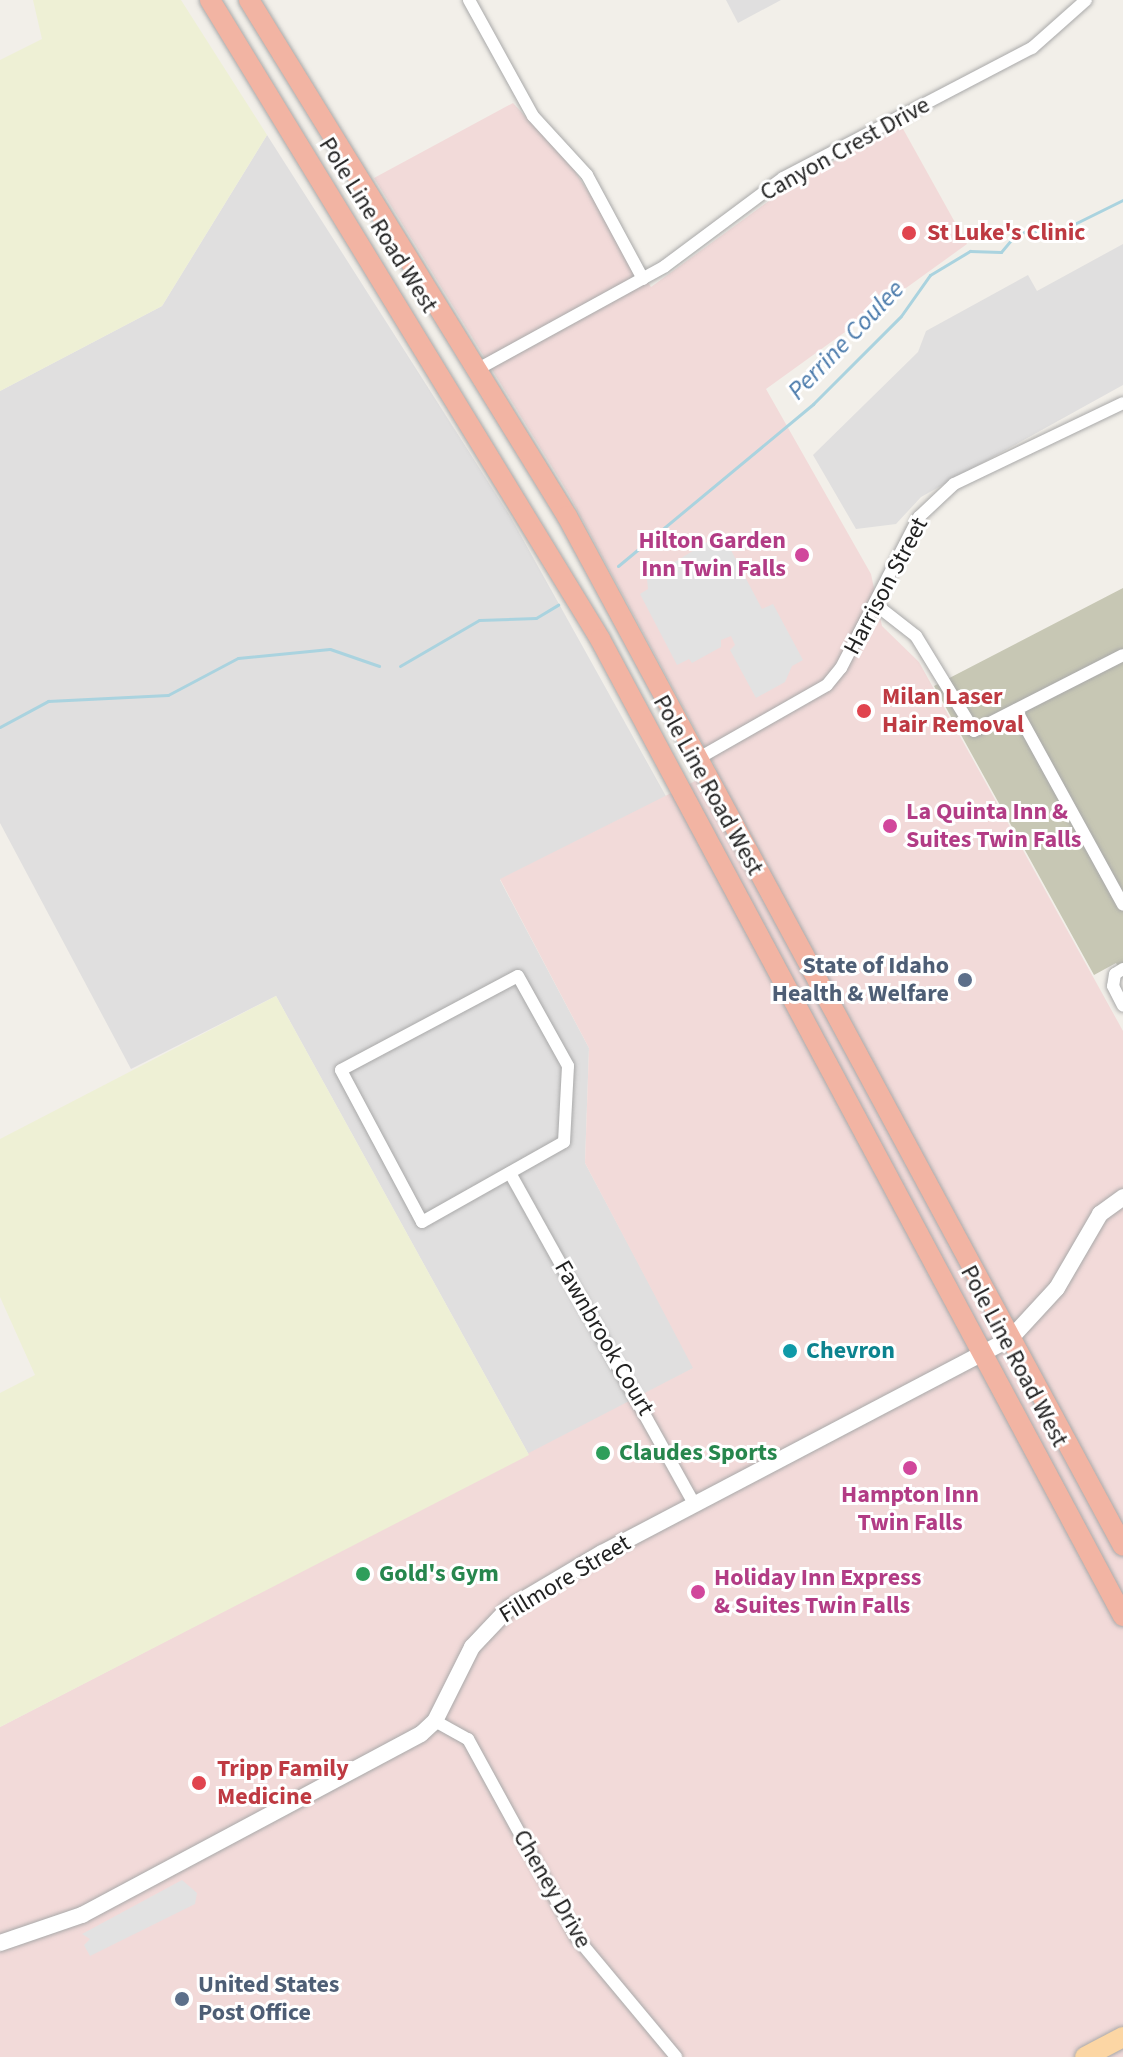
<!DOCTYPE html>
<style>
body{margin:0}
#map{position:relative;width:1123px;height:2057px;overflow:hidden;background:#f2efe9;font-family:"Source Sans 3",sans-serif}
div>[style]{position:absolute}
.residential>*{inset:0;background:#e0dfdf}
.commercial>*{inset:0;background:#f2dad9}
.construction>*{inset:0;background:#c7c7b4}
.farmland>*{inset:0;background:#eef0d5}
.parking>*{inset:0;background:#e2e2e2}
.stream>*{height:3px;margin:-1.5px;padding:0 1.5px;transform-origin:1.5px;border-radius:1.5px;background:#aad3df}
.roads{filter:drop-shadow(0 0 2px #a9a9a9) drop-shadow(0 0 2px #a9a9a9)}
.minor>*{height:12px;margin:-6px;padding:0 6px;transform-origin:6px;border-radius:6px;background:#fff}
.tertiary>*{height:16px;margin:-8px;padding:0 8px;transform-origin:8px;border-radius:8px;background:#fff}
.primary>*{height:20px;margin:-10px;padding:0 10px;transform-origin:10px;border-radius:10px;background:#fcd6a4}
.trunk>*{height:20px;margin:-10px;padding:0 10px;transform-origin:10px;border-radius:10px;background:#f2b4a3}
.dots>*{width:22px;height:22px;translate:-50% -50%;box-sizing:border-box;border:4px solid #fff;border-radius:50%}
span{translate:-50% -50%;white-space:nowrap;text-align:center;line-height:1.15;-webkit-text-stroke:6px #fff;paint-order:stroke}
.street-label{font-size:24px;color:#222}
.health-label{font-size:24px;color:#be3a42;font-weight:700}
.left{translate:0 -50%;text-align:left}
.hotel-label{font-size:24px;color:#b23c85;font-weight:700}
.right{translate:-100% -50%;text-align:right}
.service-label{font-size:24px;color:#4e5e75;font-weight:700}
.culture-label{font-size:24px;color:#0d838f;font-weight:700}
.leisure-label{font-size:24px;color:#27864d;font-weight:700}
.water-label{font-size:26px;color:#4a7aab;font-style:italic}
</style>
<div id="map">
<div class="residential">
<i style="clip-path:polygon(726px 0,781px 0,738px 23px)"></i>
<i style="clip-path:polygon(267px 135px,510px 516px,667px 798px,500px 880px,589px 1048px,585px 1163px,694px 1368px,529px 1455px,276px 996px,131px 1069px,0 823px,0 391px,162px 306px)"></i>
<i style="clip-path:polygon(1123px 244px,1123px 385px,921px 497px,896px 524px,856px 529px,813px 455px,918px 352px,926px 331px,1028px 275px,1037px 291px)"></i>
</div>
<div class="commercial">
<i style="clip-path:polygon(513px 103px,574px 170px,651px 287px,799px 179px,902px 127px,967px 244px,766px 389px,871px 574px,882px 626px,919px 662px,1123px 1031px,1123px 2057px,0 2057px,0 1727px,693px 1368px,585px 1163px,589px 1048px,500px 879px,717px 770px,568px 493px,374px 178px)"></i>
</div>
<div class="construction">
<i style="clip-path:polygon(1123px 588px,1123px 975px,1116px 963px,1094px 975px,934px 686px)"></i>
</div>
<div class="farmland">
<i style="clip-path:polygon(33px 0,181px 0,267px 135px,162px 306px,0 391px,0 60px,42px 39px)"></i>
<i style="clip-path:polygon(276px 996px,529px 1455px,0 1727px,0 1393px,35px 1375px,0 1297px,0 1139px)"></i>
</div>
<div class="parking">
<i style="clip-path:polygon(722px 533px,762px 609px,773px 604px,803px 660px,792px 666px,785px 682px,756px 698px,730px 650px,735px 645px,731px 636px,721px 640px,721px 647px,692px 663px,689px 659px,677px 665px,640px 594px,648px 589px,647px 579px)"></i>
<i style="clip-path:polygon(182px 1880px,197px 1893px,195px 1904px,90px 1956px,84px 1945px,90px 1939px,82px 1934px)"></i>
</div>
<div class="stream">
<i style="left:618px;top:566px;width:254px;rotate:-39.7deg"></i>
<i style="left:813px;top:404px;width:124px;rotate:-45deg"></i>
<i style="left:901px;top:316px;width:50px;rotate:-54.7deg"></i>
<i style="left:930px;top:275px;width:47px;rotate:-31deg"></i>
<i style="left:970px;top:251px;width:31px;rotate:2deg"></i>
<i style="left:1001px;top:252px;width:23px;rotate:-50deg"></i>
<i style="left:1016px;top:234px;width:17px;rotate:-13deg"></i>
<i style="left:1033px;top:230px;width:17px;rotate:25deg"></i>
<i style="left:1048px;top:237px;width:84px;rotate:-26.3deg"></i>
<i style="left:400px;top:666px;width:91px;rotate:-30.2deg"></i>
<i style="left:479px;top:620px;width:57px;rotate:-2deg"></i>
<i style="left:536px;top:618px;width:26px;rotate:-31deg"></i>
<i style="left:0;top:727px;width:55px;rotate:-28.4deg"></i>
<i style="left:48px;top:701px;width:120px;rotate:-2.9deg"></i>
<i style="left:168px;top:695px;width:79px;rotate:-27.9deg"></i>
<i style="left:238px;top:658px;width:92px;rotate:-5.6deg"></i>
<i style="left:330px;top:649px;width:52px;rotate:19.1deg"></i>
</div>
<div class="roads">
<div class="minor">
<i style="left:469px;top:0;width:132px;rotate:61.1deg"></i>
<i style="left:533px;top:116px;width:80px;rotate:47.5deg"></i>
<i style="left:587px;top:175px;width:118px;rotate:61.7deg"></i>
<i style="left:478px;top:369px;width:213px;rotate:-28.8deg"></i>
<i style="left:665px;top:266px;width:147px;rotate:-36.7deg"></i>
<i style="left:783px;top:178px;width:281px;rotate:-27.6deg"></i>
<i style="left:1032px;top:48px;width:72px;rotate:-41.6deg"></i>
<i style="left:875px;top:604px;width:52px;rotate:38deg"></i>
<i style="left:916px;top:636px;width:111px;rotate:58.6deg"></i>
<i style="left:974px;top:731px;width:167px;rotate:-27deg"></i>
<i style="left:1016px;top:710px;width:222px;rotate:61.2deg"></i>
<i style="left:699px;top:758px;width:147px;rotate:-29.7deg"></i>
<i style="left:827px;top:685px;width:22px;rotate:-51deg"></i>
<i style="left:841px;top:668px;width:170px;rotate:-62.7deg"></i>
<i style="left:919px;top:517px;width:48px;rotate:-43.3deg"></i>
<i style="left:954px;top:484px;width:187px;rotate:-25.6deg"></i>
<i style="left:1123px;top:969px;width:9px;rotate:148deg"></i>
<i style="left:1115px;top:974px;width:12px;rotate:99deg"></i>
<i style="left:1113px;top:986px;width:22px;rotate:63deg"></i>
<i style="left:518px;top:976px;width:103px;rotate:60.9deg"></i>
<i style="left:568px;top:1066px;width:76px;rotate:93deg"></i>
<i style="left:564px;top:1142px;width:163px;rotate:150.6deg"></i>
<i style="left:422px;top:1222px;width:172px;rotate:-118.1deg"></i>
<i style="left:341px;top:1070px;width:200px;rotate:-28deg"></i>
<i style="left:510px;top:1173px;width:380px;rotate:60.9deg"></i>
<i style="left:435px;top:1721px;width:38px;rotate:29deg"></i>
<i style="left:468px;top:1739px;width:227px;rotate:61.3deg"></i>
<i style="left:577px;top:1938px;width:155px;rotate:50.2deg"></i>
</div>
<div class="tertiary">
<i style="left:0;top:1943px;width:87px;rotate:-18.9deg"></i>
<i style="left:82px;top:1915px;width:384px;rotate:-28.1deg"></i>
<i style="left:421px;top:1734px;width:19px;rotate:-43deg"></i>
<i style="left:435px;top:1721px;width:83px;rotate:-63.4deg"></i>
<i style="left:472px;top:1647px;width:54px;rotate:-46.5deg"></i>
<i style="left:509px;top:1608px;width:108px;rotate:-30.6deg"></i>
<i style="left:602px;top:1553px;width:461px;rotate:-27.7deg"></i>
<i style="left:1010px;top:1339px;width:69px;rotate:-47.3deg"></i>
<i style="left:1057px;top:1288px;width:86px;rotate:-59.8deg"></i>
<i style="left:1100px;top:1214px;width:29px;rotate:-36deg"></i>
</div>
<div class="primary">
<i style="left:1085px;top:2057px;width:43px;rotate:-27.8deg"></i>
</div>
<div class="trunk">
<i style="left:210px;top:0;width:749px;rotate:58.6deg"></i>
<i style="left:600px;top:639px;width:1108px;rotate:61.84deg"></i>
<i style="left:249px;top:0;width:606px;rotate:58.36deg"></i>
<i style="left:567px;top:516px;width:1170px;rotate:61.64deg"></i>
</div>
</div>
<div class="dots">
<i style="left:909px;top:233px;background:#e0444e"></i>
<i style="left:802px;top:555px;background:#d1479c"></i>
<i style="left:864px;top:711px;background:#e0444e"></i>
<i style="left:890px;top:826px;background:#d1479c"></i>
<i style="left:965px;top:980px;background:#5c6f8a"></i>
<i style="left:790px;top:1351px;background:#0f9aa8"></i>
<i style="left:603px;top:1453px;background:#2e9e5b"></i>
<i style="left:910px;top:1468px;background:#d1479c"></i>
<i style="left:363px;top:1574px;background:#2e9e5b"></i>
<i style="left:698px;top:1592px;background:#d1479c"></i>
<i style="left:199px;top:1783px;background:#e0444e"></i>
<i style="left:182px;top:1999px;background:#5c6f8a"></i>
</div>
<div class="street-label">
<span style="left:845px;top:149px;rotate:-29deg">Canyon Crest Drive</span>
<span style="left:378px;top:225px;rotate:58deg">Pole Line Road West</span>
<span style="left:886px;top:586px;rotate:-62deg">Harrison Street</span>
<span style="left:708px;top:785px;rotate:61deg">Pole Line Road West</span>
<span style="left:604px;top:1338px;rotate:60deg">Fawnbrook Court</span>
<span style="left:1014px;top:1356px;rotate:62deg">Pole Line Road West</span>
<span style="left:565px;top:1579px;rotate:-31deg">Fillmore Street</span>
<span style="left:552px;top:1889px;rotate:60deg">Cheney Drive</span>
</div>
<div class="health-label">
<span class="left" style="left:927px;top:233px">St Luke's Clinic</span>
<span class="left" style="left:882px;top:711px">Milan Laser<br>Hair Removal</span>
<span class="left" style="left:217px;top:1783px">Tripp Family<br>Medicine</span>
</div>
<div class="hotel-label">
<span class="right" style="left:786px;top:555px">Hilton Garden<br>Inn Twin Falls</span>
<span class="left" style="left:906px;top:826px">La Quinta Inn &amp;<br>Suites Twin Falls</span>
<span style="left:910px;top:1509px">Hampton Inn<br>Twin Falls</span>
<span class="left" style="left:714px;top:1592px">Holiday Inn Express<br>&amp; Suites Twin Falls</span>
</div>
<div class="service-label">
<span class="right" style="left:949px;top:980px">State of Idaho<br>Health &amp; Welfare</span>
<span class="left" style="left:198px;top:1999px">United States<br>Post Office</span>
</div>
<div class="culture-label">
<span class="left" style="left:806px;top:1351px">Chevron</span>
</div>
<div class="leisure-label">
<span class="left" style="left:619px;top:1453px">Claudes Sports</span>
<span class="left" style="left:379px;top:1574px">Gold's Gym</span>
</div>
<div class="water-label">
<span style="left:846px;top:340px;rotate:-46deg">Perrine Coulee</span>
</div>
</div>
